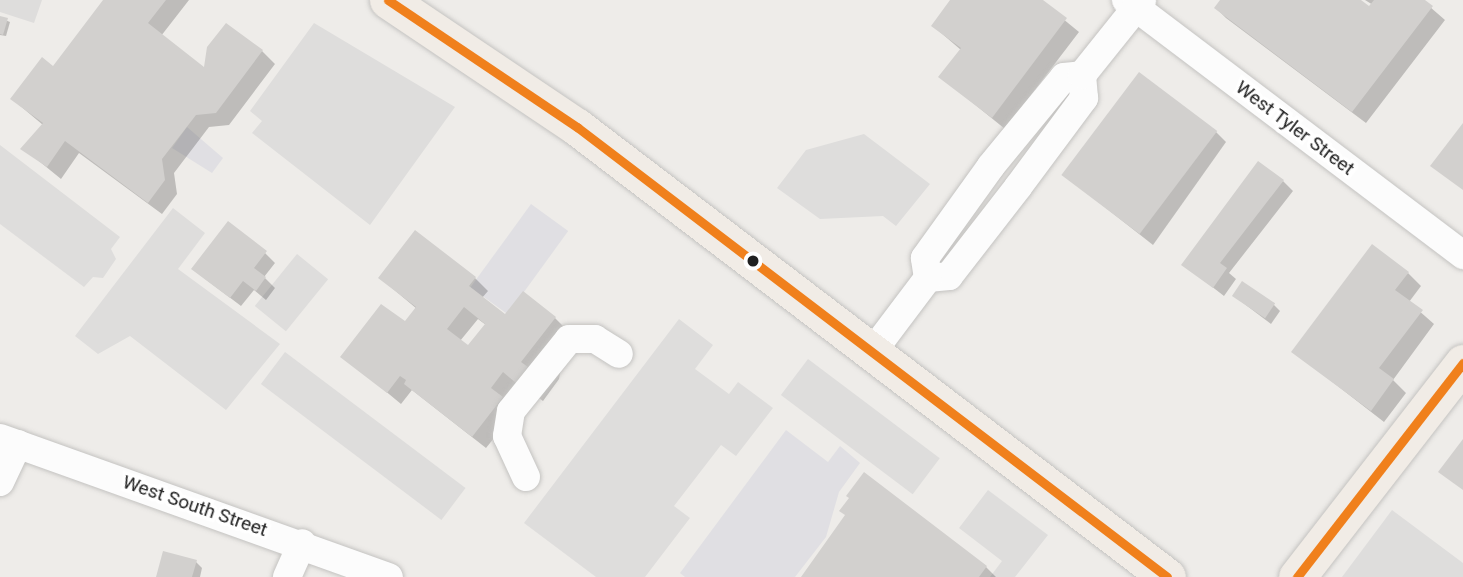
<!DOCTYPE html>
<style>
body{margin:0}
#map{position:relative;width:1463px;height:577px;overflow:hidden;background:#eeece9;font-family:Roboto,sans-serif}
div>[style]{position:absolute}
.parking>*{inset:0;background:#dedddc;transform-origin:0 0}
.plaza>*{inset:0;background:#e0dfe3;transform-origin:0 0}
.shadow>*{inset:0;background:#0003}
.building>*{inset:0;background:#d2d0ce;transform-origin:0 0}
.roads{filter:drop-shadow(0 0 2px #c4c3c1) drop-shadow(0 0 2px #c4c3c1)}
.minor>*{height:28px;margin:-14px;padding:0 14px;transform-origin:14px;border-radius:14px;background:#fcfcfc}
.major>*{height:37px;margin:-18.5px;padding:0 18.5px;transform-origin:18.5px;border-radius:18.5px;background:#f1ece6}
.bus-1>*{height:9px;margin:-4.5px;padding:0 4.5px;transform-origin:4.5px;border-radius:4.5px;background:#f0801c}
.dots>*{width:19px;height:19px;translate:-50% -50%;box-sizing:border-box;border:4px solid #fff;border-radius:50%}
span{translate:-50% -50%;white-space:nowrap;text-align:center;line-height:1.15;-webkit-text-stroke:7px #fff;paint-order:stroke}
.street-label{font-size:19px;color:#202020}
</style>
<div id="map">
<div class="parking">
<i style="clip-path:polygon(0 0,42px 0,34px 23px,0 12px)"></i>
<i style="clip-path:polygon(314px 23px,455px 107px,370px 225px,252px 133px,262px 121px,250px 111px)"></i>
<i style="clip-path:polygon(864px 134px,930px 184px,896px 226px,883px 216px,820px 219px,777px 188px,806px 150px)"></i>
<i style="clip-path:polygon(0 145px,120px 237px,111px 249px,116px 259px,103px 278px,93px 277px,84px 287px,0 224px)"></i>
<i style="clip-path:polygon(173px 208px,205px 233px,178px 269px,280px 344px,226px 410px,130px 336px,98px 354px,75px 336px)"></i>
<i style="left:297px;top:254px;width:40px;height:67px;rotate:39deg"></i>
<i style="clip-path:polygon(679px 319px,713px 345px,695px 369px,729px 394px,738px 382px,773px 408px,736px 456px,721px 445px,674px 506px,690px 518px,645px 577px,596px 577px,524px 523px)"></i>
<i style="left:285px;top:352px;width:226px;height:40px;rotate:37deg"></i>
<i style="left:808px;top:359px;width:165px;height:45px;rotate:37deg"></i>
<i style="clip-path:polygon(988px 490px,1048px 535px,1015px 577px,990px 577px,1002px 561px,959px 528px)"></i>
<i style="clip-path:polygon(1392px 510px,1463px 563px,1463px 577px,1342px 577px)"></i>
</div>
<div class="plaza">
<i style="clip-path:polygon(187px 127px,223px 158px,212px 173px,172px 148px)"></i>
<i style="left:531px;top:204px;width:46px;height:103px;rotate:36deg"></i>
<i style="clip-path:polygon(786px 430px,828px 462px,840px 446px,860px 463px,839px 492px,826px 537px,795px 577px,685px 577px,680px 573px)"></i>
</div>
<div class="shadow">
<i style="clip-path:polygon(109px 0,189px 0,161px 36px,206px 70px,262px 51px,275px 64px,229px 125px,209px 127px,174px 173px,177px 194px,162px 214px,79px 153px,61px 179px,23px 148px,43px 125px,12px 99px,53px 68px)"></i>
<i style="clip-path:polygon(953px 0,1040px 0,1079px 32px,1005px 129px,941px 77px,961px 50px,933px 26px)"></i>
<i style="clip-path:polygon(1222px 0,1359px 0,1370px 9px,1373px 5px,1365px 0,1422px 0,1445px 20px,1366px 123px,1226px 18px,1216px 8px)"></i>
<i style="clip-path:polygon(0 18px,10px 22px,6px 36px,0 35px)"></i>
<i style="clip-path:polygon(1216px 132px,1226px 142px,1153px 245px,1064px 175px)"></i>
<i style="clip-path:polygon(1283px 181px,1293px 191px,1229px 273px,1236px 279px,1224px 296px,1184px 265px)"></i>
<i style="clip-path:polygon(265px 253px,275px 263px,264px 277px,275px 288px,266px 300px,254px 290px,241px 306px,204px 278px)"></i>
<i style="clip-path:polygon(1408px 273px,1421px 286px,1409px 302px,1434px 324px,1393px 380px,1406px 393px,1384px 422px,1294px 352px)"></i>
<i style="clip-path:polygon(evenodd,380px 278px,475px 278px,488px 291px,482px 298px,505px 316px,555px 318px,568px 331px,559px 379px,543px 401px,531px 392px,486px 448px,412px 390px,401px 404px,343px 356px,405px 324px,417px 309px,380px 278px,478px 319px,486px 325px,469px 348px,460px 341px,478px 319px)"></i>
<i style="clip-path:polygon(1234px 296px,1273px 304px,1280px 311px,1271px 324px)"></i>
<i style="clip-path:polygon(851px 499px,986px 567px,996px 577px,803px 577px,847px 516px)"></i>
<i style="clip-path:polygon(196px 562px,202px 568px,200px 577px,158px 577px)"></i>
</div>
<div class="building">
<i style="clip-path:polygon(103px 0,166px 0,148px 23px,204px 67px,207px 47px,226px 23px,263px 50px,216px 113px,196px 115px,162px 159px,165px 180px,148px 203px,65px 141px,47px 167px,20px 149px,43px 123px,10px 99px,42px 57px,53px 66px)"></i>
<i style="clip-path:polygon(950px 0,1043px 0,1067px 18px,992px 118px,938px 77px,961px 48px,931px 26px)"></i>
<i style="clip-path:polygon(1220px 0,1361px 0,1369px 6px,1374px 0,1425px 0,1433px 6px,1352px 112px,1214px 8px)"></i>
<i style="clip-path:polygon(0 16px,8px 18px,3px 35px,0 34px)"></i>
<i style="left:1139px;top:72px;width:98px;height:129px;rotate:37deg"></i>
<i style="clip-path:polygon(1463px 123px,1463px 190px,1430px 166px)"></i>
<i style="clip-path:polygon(1258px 161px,1284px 180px,1220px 263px,1227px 268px,1213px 288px,1181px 265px)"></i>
<i style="clip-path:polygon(228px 221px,267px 251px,254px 268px,266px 277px,256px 291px,243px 281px,230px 298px,191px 269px)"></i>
<i style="clip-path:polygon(evenodd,415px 230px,476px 277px,469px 286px,505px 314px,523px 291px,556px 317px,521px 362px,528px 367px,516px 383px,503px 372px,491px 388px,503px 397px,472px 437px,404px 384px,406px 380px,400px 376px,387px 393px,340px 357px,381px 304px,405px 321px,416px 307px,378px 278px,415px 230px,464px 307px,485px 324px,468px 345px,447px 329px,464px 307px)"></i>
<i style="clip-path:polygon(1372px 244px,1409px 272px,1395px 290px,1423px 310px,1379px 368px,1394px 379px,1371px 411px,1291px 352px)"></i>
<i style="left:1242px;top:281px;width:40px;height:18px;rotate:34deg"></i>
<i style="clip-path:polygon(1463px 439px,1463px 490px,1438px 472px)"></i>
<i style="clip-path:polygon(864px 472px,987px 566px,979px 577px,801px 577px,845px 515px,839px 511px,849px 498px,846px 496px)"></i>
<i style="clip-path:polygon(163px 551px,197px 560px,192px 577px,156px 577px)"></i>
</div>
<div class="roads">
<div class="minor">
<i style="left:1126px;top:0;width:423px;rotate:37.1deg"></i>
<i style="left:928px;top:278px;width:21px;rotate:-5deg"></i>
<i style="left:949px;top:276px;width:113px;rotate:-52.2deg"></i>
<i style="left:1018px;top:187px;width:111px;rotate:-53.4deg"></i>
<i style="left:1084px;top:98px;width:23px;rotate:-95deg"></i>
<i style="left:873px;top:351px;width:91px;rotate:-53deg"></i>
<i style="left:928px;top:278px;width:20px;rotate:-99deg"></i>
<i style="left:925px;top:258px;width:113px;rotate:-54.3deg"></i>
<i style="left:991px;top:166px;width:115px;rotate:-50.6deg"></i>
<i style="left:1064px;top:77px;width:18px;rotate:-6deg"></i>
<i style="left:1082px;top:75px;width:96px;rotate:-51.3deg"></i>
<i style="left:0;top:438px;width:413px;rotate:19.7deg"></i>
<i style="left:526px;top:477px;width:45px;rotate:-114.9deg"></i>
<i style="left:507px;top:436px;width:25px;rotate:-81deg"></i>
<i style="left:511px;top:411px;width:92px;rotate:-51.1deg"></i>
<i style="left:569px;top:339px;width:26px"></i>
<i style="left:595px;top:339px;width:28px;rotate:32deg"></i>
<i style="left:0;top:482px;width:42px;rotate:-64.7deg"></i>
<i style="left:287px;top:577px;width:37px;rotate:-66deg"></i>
</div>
<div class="major">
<i style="left:388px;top:0;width:228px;rotate:33.9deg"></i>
<i style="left:577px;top:127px;width:742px;rotate:37.33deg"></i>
<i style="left:1297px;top:577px;width:271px;rotate:-52.2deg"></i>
</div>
</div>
<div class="bus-1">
<i style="left:388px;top:0;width:228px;rotate:33.9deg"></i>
<i style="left:577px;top:127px;width:742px;rotate:37.33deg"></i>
<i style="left:1297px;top:577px;width:271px;rotate:-52.2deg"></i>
</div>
<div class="dots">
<i style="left:753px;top:261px;background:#202020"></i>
</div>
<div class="street-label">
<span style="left:1295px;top:128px;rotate:37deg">West Tyler Street</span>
<span style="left:195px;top:506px;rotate:19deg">West South Street</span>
</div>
</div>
